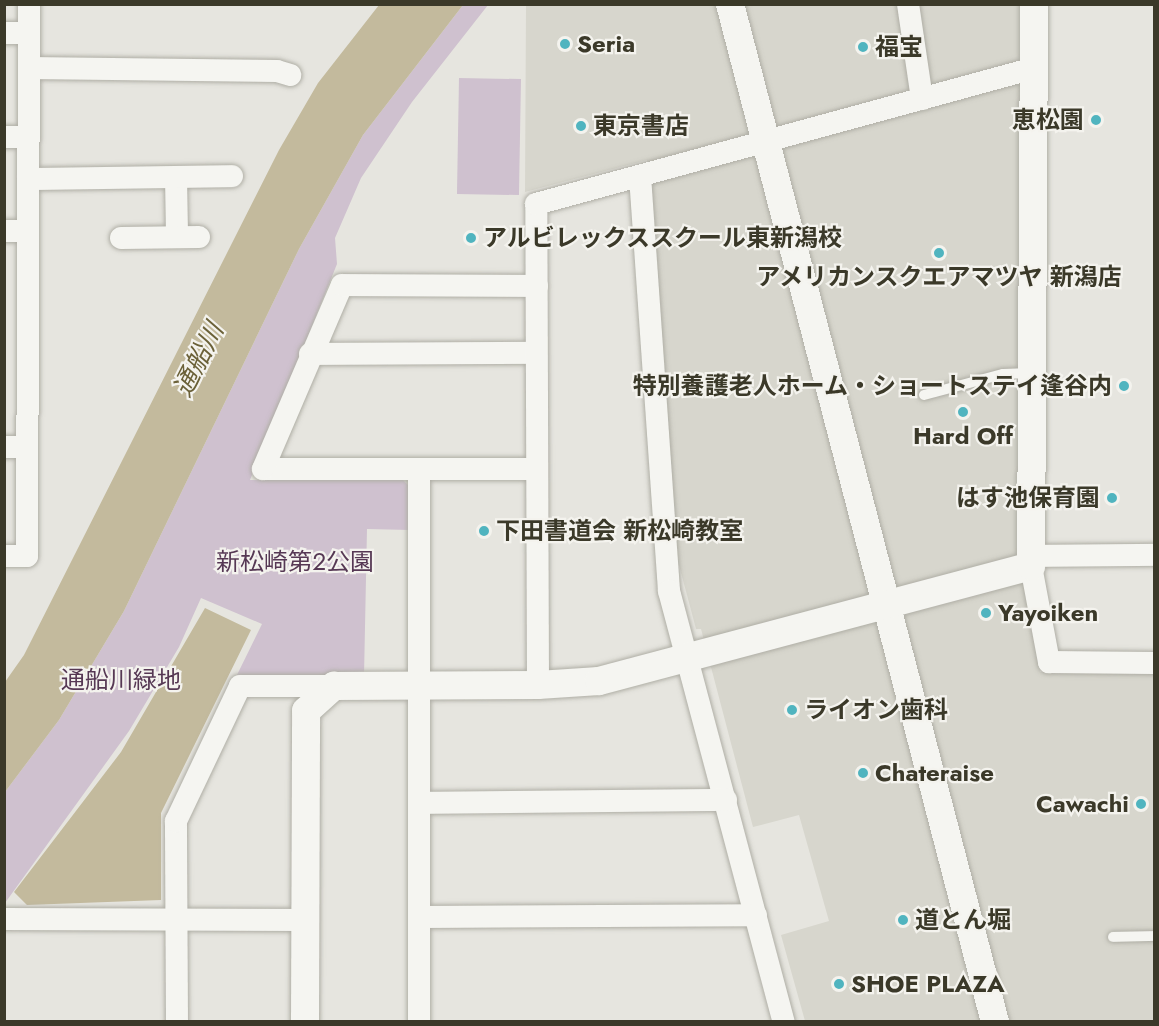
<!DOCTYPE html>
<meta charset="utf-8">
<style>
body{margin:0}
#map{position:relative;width:1159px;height:1026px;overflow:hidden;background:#e6e5df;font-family:Jost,"Noto Sans JP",sans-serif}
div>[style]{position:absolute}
.built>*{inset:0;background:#d7d6cd}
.green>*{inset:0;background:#cfc1cf;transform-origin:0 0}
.water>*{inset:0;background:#c3ba9d}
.roads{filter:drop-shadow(0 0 2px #afaea5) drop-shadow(0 0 2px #afaea5)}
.service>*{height:10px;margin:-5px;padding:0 5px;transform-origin:5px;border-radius:5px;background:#f5f5f1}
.minor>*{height:22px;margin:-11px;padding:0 11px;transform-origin:11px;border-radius:11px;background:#f5f5f1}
.tertiary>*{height:28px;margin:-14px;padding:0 14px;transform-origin:14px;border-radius:14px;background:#f5f5f1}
.dots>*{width:16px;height:16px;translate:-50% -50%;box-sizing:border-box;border:3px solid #f4f3ee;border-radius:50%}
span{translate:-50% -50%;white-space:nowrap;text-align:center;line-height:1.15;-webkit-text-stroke:4.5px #f4f3ee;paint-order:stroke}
.poi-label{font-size:24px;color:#3b3929;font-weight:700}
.left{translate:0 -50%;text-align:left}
.right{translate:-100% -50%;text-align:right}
.park-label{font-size:24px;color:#563854}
.water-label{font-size:26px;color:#6b6138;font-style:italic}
.frame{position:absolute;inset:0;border:6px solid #3b3929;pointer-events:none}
</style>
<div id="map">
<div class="built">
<i style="clip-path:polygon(526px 5px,1023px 5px,1029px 590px,1040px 672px,1154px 672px,1154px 1021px,805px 1021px,781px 935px,829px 921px,799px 815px,753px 827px,701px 629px,696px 629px,671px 535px,647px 160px,525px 192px)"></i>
</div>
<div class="green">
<i style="clip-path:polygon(463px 5px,488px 5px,412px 102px,361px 178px,335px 238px,337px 264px,250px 480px,402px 479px,409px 486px,410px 530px,367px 529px,364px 676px,235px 679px,262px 624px,201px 598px,179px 647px,129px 731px,5px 903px,5px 792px,59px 720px,124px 611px,299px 249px,363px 135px)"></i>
<i style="left:459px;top:78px;width:62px;height:116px;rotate:1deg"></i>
</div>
<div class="water">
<i style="clip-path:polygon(379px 5px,463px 5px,363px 135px,299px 249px,124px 611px,59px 720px,5px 792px,5px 682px,24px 655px,279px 150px,318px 83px)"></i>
<i style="clip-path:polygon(205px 608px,251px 630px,161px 813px,161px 900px,27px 905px,14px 892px,121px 752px)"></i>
</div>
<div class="roads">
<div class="service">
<i style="left:924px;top:395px;width:82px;rotate:-14.9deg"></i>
<i style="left:1003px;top:374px;width:28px;rotate:-2deg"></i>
<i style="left:1113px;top:937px;width:41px;rotate:-1.4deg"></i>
</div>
<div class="minor">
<i style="left:908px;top:4px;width:96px;rotate:81.6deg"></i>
<i style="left:4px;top:33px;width:25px"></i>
<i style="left:29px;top:68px;width:248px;rotate:0.7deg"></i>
<i style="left:277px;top:71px;width:14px;rotate:17deg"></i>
<i style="left:4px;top:137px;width:24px"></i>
<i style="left:640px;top:176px;width:416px;rotate:86deg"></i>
<i style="left:669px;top:591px;width:446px;rotate:75.1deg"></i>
<i style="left:176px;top:177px;width:60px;rotate:89deg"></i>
<i style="left:28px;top:179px;width:204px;rotate:-0.8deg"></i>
<i style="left:4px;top:231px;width:24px"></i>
<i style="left:121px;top:238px;width:78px;rotate:-0.7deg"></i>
<i style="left:310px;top:354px;width:226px;rotate:-0.3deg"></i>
<i style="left:4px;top:447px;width:23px"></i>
<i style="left:536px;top:469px;width:273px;rotate:180deg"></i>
<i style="left:263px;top:469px;width:200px;rotate:-66.8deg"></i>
<i style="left:342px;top:285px;width:195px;rotate:0.3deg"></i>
<i style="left:4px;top:556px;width:23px"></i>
<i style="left:27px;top:556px;width:552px;rotate:-89.79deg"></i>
<i style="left:1034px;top:556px;width:120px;rotate:-0.5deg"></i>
<i style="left:1031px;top:566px;width:98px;rotate:79.4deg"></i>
<i style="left:1049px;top:662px;width:105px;rotate:0.5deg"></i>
<i style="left:538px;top:685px;width:481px;rotate:-90.2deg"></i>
<i style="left:536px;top:204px;width:516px;rotate:-15.27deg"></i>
<i style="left:421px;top:803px;width:305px;rotate:-0.6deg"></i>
<i style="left:421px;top:917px;width:335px;rotate:-0.3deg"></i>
<i style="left:4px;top:919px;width:301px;rotate:0.2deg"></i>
<i style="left:177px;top:1022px;width:201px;rotate:-90.3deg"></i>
<i style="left:176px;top:821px;width:149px;rotate:-64.6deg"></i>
<i style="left:240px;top:686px;width:94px"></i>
<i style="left:419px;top:1022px;width:553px;rotate:-90deg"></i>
</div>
<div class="tertiary">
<i style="left:730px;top:4px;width:1052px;rotate:75.41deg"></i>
<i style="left:305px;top:1022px;width:311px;rotate:-89.8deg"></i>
<i style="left:306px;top:711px;width:38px;rotate:-42deg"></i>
<i style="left:334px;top:686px;width:204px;rotate:-0.3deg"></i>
<i style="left:538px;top:685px;width:61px;rotate:-3.8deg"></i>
<i style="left:599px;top:681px;width:447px;rotate:-14.9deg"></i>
<i style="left:1031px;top:566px;width:562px;rotate:-89.69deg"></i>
</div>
</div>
<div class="dots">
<i style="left:565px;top:44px;background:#50b4bf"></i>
<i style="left:863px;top:47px;background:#50b4bf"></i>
<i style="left:1096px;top:120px;background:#50b4bf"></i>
<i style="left:581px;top:126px;background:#50b4bf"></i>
<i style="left:471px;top:238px;background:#50b4bf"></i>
<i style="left:939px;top:253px;background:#50b4bf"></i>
<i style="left:1124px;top:386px;background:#50b4bf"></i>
<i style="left:963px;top:412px;background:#50b4bf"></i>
<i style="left:1112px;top:498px;background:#50b4bf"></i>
<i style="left:484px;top:531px;background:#50b4bf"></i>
<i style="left:986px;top:613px;background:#50b4bf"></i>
<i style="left:792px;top:710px;background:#50b4bf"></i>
<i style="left:863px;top:773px;background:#50b4bf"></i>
<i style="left:1141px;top:804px;background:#50b4bf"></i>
<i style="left:903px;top:920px;background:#50b4bf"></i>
<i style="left:839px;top:984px;background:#50b4bf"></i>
</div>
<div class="poi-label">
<span class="left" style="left:577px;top:44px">Seria</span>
<span class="left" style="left:875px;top:47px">福宝</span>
<span class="right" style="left:1084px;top:120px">恵松園</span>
<span class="left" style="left:593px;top:126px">東京書店</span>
<span class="left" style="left:483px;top:238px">アルビレックススクール東新潟校</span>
<span style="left:939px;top:277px">アメリカンスクエアマツヤ 新潟店</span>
<span class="right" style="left:1112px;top:386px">特別養護老人ホーム・ショートステイ逢谷内</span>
<span style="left:963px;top:436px">Hard Off</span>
<span class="right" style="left:1100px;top:498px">はす池保育園</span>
<span class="left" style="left:496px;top:531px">下田書道会 新松崎教室</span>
<span class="left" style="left:998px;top:613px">Yayoiken</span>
<span class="left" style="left:804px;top:710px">ライオン歯科</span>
<span class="left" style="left:875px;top:773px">Chateraise</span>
<span class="right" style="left:1129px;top:804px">Cawachi</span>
<span class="left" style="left:915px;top:920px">道とん堀</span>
<span class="left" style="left:851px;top:984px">SHOE PLAZA</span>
</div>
<div class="park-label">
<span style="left:295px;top:562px">新松崎第２公園</span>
<span style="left:121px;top:680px">通船川緑地</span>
</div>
<div class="water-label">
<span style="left:199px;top:360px;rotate:-63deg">通船川</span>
</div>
<div class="frame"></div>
</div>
